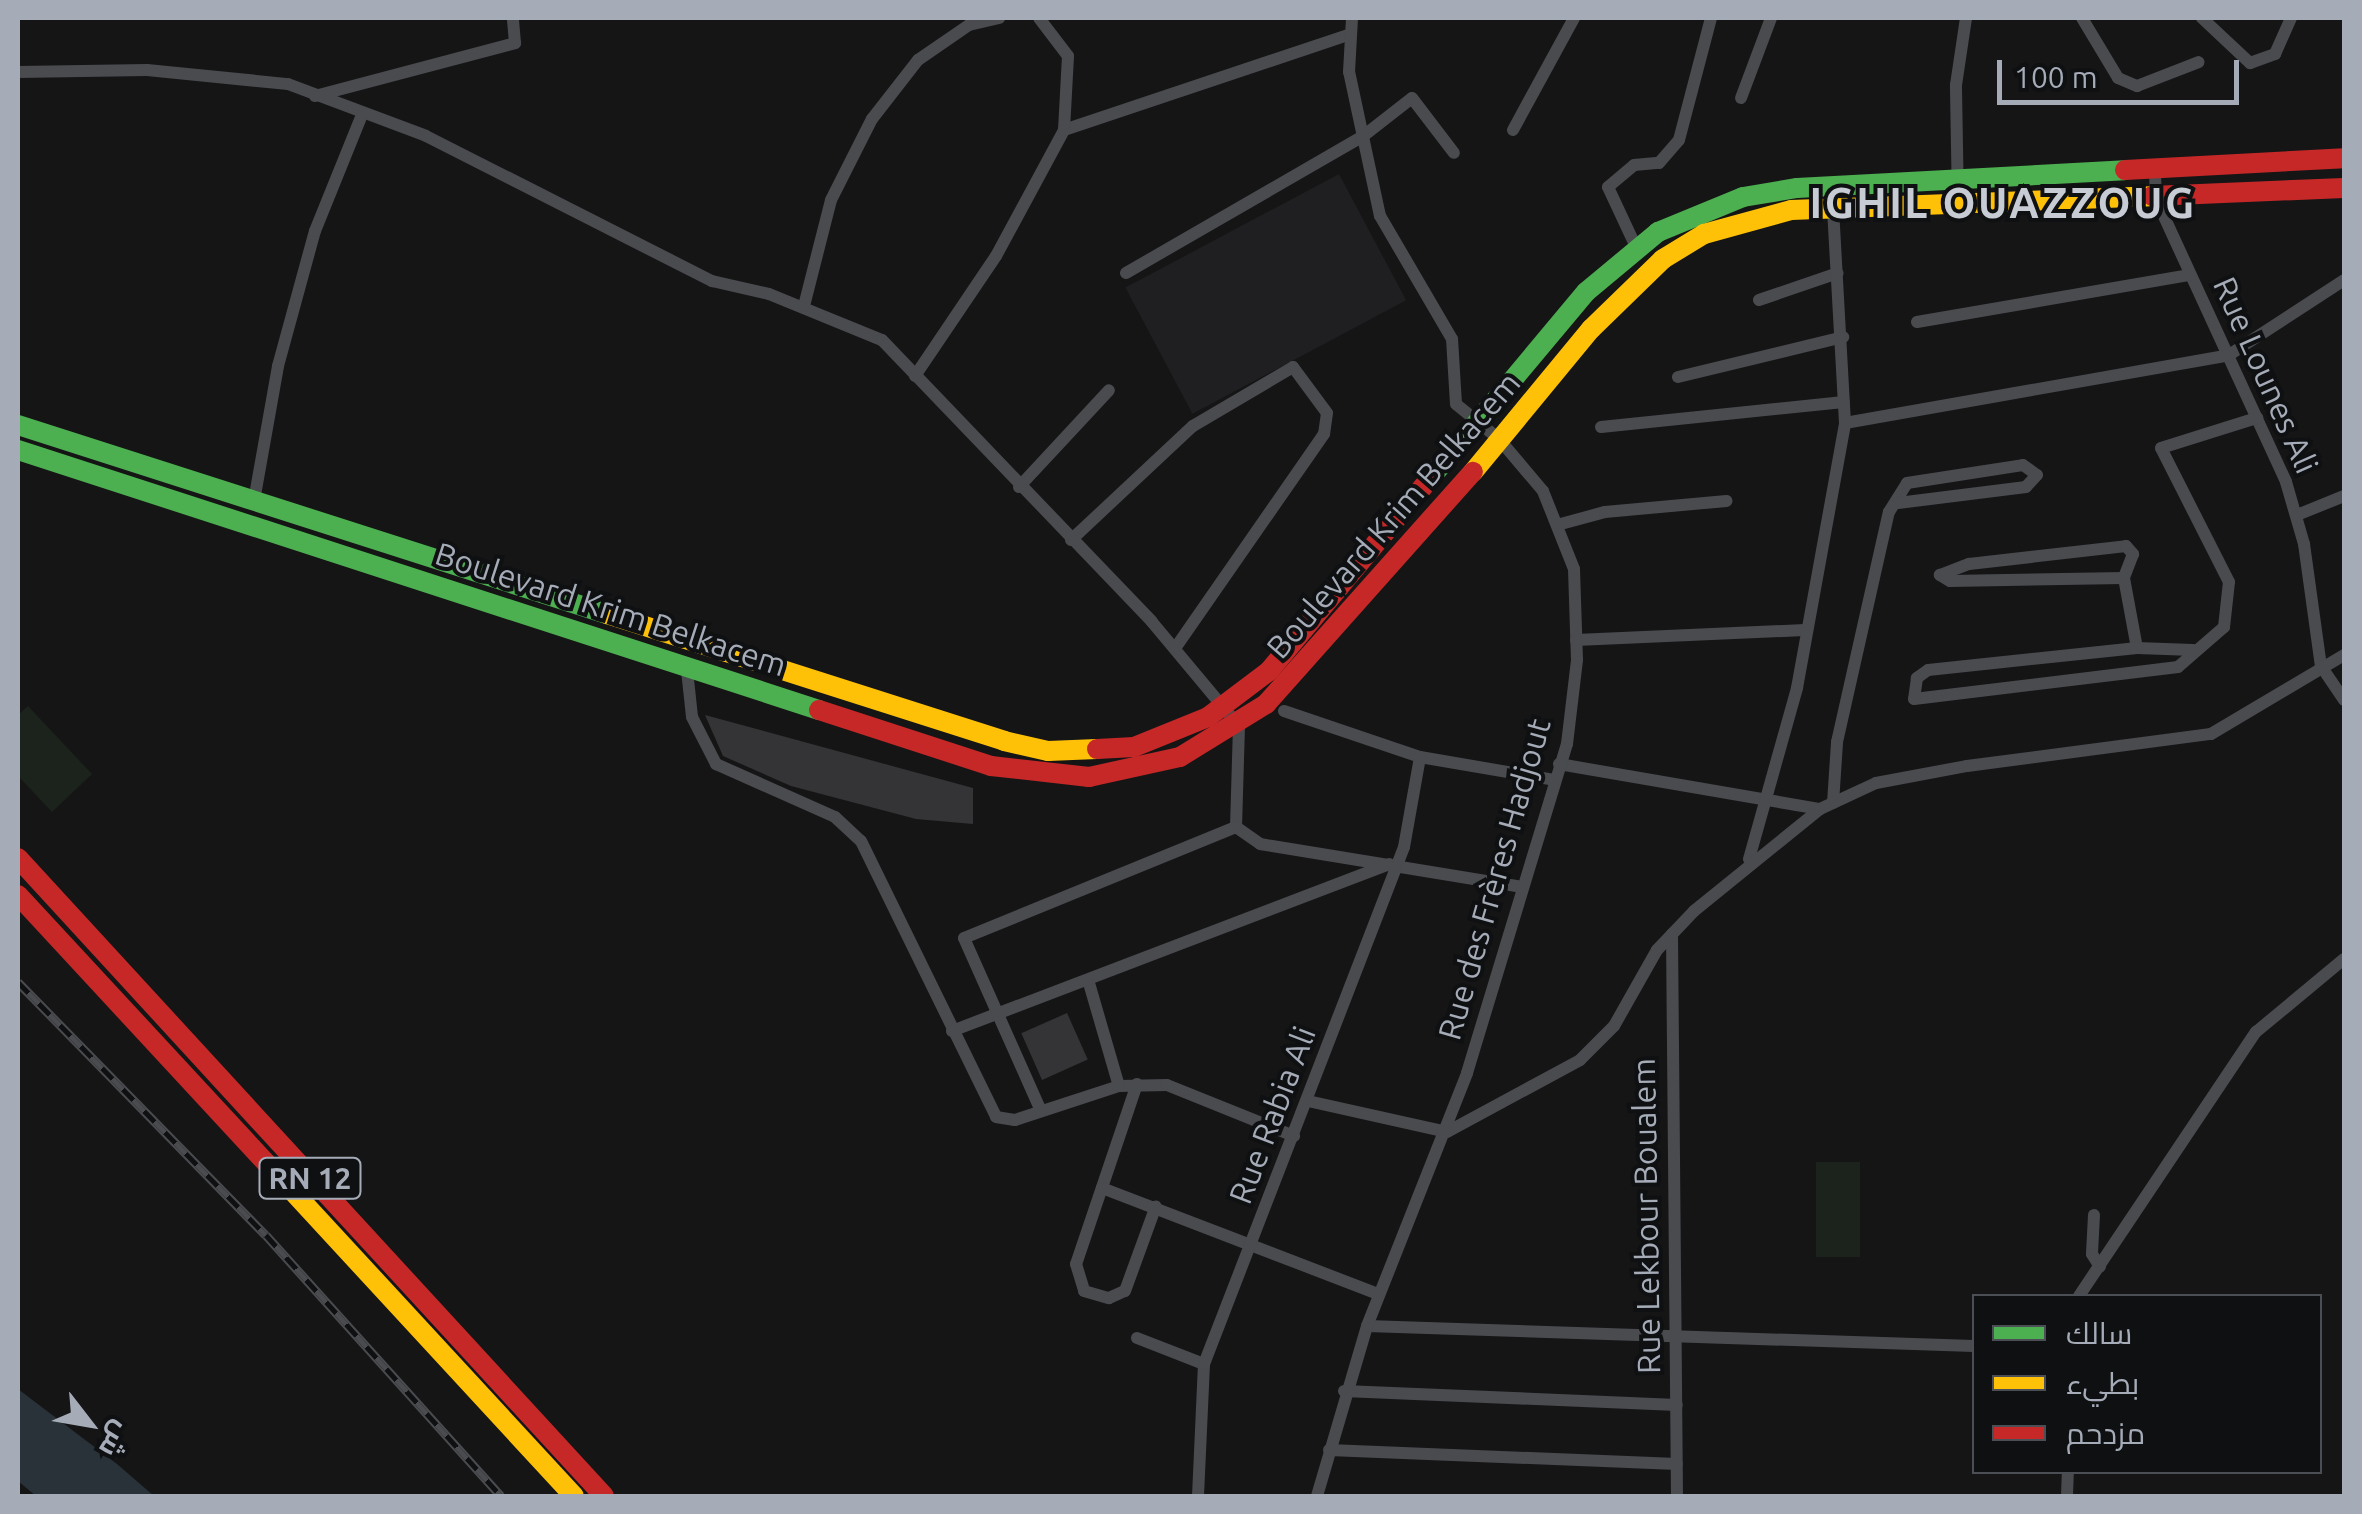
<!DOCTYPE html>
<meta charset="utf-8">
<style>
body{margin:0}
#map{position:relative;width:2362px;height:1514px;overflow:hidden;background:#151516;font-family:Ubuntu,Cairo,sans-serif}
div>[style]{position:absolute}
.built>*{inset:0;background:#1f1f22;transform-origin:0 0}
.green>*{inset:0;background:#1b231c;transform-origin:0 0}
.water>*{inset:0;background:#283238}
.building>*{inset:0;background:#343437;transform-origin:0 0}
.street>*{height:12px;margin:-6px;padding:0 6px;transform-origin:6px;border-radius:6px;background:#494b4f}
.fast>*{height:20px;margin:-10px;padding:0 10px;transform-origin:10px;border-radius:10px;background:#4caf50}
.slow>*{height:20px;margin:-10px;padding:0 10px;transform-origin:10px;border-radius:10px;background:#ffc107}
.jam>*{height:20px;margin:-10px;padding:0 10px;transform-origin:10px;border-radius:10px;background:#c62828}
.rail>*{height:9px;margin-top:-4.5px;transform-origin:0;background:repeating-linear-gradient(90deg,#0f1012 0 15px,#494b4e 0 30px);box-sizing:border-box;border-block:2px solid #494b4e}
span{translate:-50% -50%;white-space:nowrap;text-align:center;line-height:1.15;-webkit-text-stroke:8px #0f1012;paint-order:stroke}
.shield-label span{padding:2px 8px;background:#0f1012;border:2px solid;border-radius:8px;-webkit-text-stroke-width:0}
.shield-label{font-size:30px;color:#a5acb8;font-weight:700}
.street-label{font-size:32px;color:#a5acb8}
.district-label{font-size:42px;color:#c7cbd3;font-weight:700;letter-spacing:2.5px}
.frame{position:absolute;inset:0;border:20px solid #a5acb8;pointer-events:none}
.legend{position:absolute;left:1972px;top:1294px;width:350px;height:180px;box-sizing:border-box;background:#0f1012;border:2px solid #4b4e54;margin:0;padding:12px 18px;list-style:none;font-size:30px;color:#a5acb8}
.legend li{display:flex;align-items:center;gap:20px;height:50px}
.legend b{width:50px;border:2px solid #4b4e54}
.north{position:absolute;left:40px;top:1374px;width:100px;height:100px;-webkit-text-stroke:8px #0f1012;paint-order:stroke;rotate:121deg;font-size:28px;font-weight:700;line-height:40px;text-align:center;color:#a5acb8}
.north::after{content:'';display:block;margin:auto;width:35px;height:45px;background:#a5acb8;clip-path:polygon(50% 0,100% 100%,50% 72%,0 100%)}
.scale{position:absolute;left:1997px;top:60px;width:242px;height:45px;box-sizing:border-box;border:5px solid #a5acb8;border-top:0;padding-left:12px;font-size:30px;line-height:35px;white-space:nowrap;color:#a5acb8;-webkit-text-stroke:8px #0f1012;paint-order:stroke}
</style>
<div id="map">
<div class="built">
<i style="left:1339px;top:174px;width:143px;height:242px;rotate:62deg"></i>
</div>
<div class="green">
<i style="clip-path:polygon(28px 706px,92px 774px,52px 812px,18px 776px,18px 715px)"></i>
<i style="left:1816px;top:1162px;width:44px;height:95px"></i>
</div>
<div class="water">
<i style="clip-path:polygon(18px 1389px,117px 1464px,154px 1496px,36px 1496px,18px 1481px)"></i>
</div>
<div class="building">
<i style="clip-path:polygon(705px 715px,973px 788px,973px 824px,916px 819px,791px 786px,723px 756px)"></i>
<i style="left:1067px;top:1013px;width:51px;height:50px;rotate:66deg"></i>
</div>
<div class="street">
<i style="left:2082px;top:18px;width:70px;rotate:59deg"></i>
<i style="left:2118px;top:78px;width:21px;rotate:23deg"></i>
<i style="left:2137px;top:86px;width:66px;rotate:-21.2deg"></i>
<i style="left:2202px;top:18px;width:66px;rotate:43.2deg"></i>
<i style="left:2250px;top:63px;width:27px;rotate:-20deg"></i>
<i style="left:2275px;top:54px;width:39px;rotate:-66deg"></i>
<i style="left:18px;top:72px;width:129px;rotate:-0.9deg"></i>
<i style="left:147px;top:70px;width:142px;rotate:5.7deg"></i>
<i style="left:288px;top:84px;width:147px;rotate:20.6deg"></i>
<i style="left:426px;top:136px;width:321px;rotate:26.9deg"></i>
<i style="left:712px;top:281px;width:58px;rotate:12.8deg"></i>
<i style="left:769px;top:294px;width:122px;rotate:22.2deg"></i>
<i style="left:882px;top:340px;width:390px;rotate:46.2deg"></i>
<i style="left:1152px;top:622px;width:136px;rotate:50.1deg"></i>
<i style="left:1239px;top:726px;width:101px;rotate:91.7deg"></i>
<i style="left:1236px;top:827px;width:29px;rotate:35deg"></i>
<i style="left:1260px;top:844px;width:266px;rotate:9.3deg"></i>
<i style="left:315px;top:96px;width:207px;rotate:-14.8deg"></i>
<i style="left:515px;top:43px;width:25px;rotate:-95deg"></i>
<i style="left:1741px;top:98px;width:85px;rotate:-69.4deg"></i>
<i style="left:1064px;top:130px;width:299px;rotate:-18.5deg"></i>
<i style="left:1513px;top:130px;width:128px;rotate:-61.4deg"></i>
<i style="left:2155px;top:172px;width:27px;rotate:88deg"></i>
<i style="left:2156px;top:199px;width:311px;rotate:65.3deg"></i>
<i style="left:2286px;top:482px;width:65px;rotate:73.8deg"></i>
<i style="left:2304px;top:544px;width:123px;rotate:82.1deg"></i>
<i style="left:2321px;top:666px;width:41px;rotate:55.9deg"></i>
<i style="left:1958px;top:204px;width:119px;rotate:-91deg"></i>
<i style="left:1956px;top:85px;width:68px;rotate:-81.5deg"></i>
<i style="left:1636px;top:247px;width:66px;rotate:-115deg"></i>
<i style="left:1608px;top:187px;width:34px;rotate:-40deg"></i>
<i style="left:1634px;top:165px;width:25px;rotate:-5deg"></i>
<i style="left:1659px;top:163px;width:30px;rotate:-49deg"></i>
<i style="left:1679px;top:140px;width:126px;rotate:-75.3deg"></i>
<i style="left:1126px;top:273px;width:272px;rotate:-30deg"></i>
<i style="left:1362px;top:137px;width:63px;rotate:-38deg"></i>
<i style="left:1412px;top:98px;width:69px;rotate:52.6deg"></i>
<i style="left:1759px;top:300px;width:83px;rotate:-18.9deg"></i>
<i style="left:804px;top:306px;width:109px;rotate:-75.7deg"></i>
<i style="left:831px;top:200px;width:91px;rotate:-63.2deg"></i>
<i style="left:872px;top:119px;width:75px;rotate:-52.1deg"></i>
<i style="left:918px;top:60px;width:62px;rotate:-34.5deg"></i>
<i style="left:969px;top:25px;width:31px;rotate:-13deg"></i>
<i style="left:1917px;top:322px;width:277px;rotate:-9.8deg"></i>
<i style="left:915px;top:376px;width:145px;rotate:-56deg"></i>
<i style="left:996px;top:256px;width:143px;rotate:-61.6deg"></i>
<i style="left:1064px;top:130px;width:74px;rotate:-86.9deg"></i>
<i style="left:1068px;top:56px;width:48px;rotate:-127.3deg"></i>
<i style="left:1678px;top:377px;width:170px;rotate:-13.6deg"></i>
<i style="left:1845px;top:423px;width:390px;rotate:-10deg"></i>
<i style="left:2229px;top:355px;width:137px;rotate:-33.1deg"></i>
<i style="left:1601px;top:427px;width:244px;rotate:-5.9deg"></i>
<i style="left:1019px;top:487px;width:132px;rotate:-47.1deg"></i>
<i style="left:254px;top:501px;width:137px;rotate:-79.9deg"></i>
<i style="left:278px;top:366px;width:140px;rotate:-74.7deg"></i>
<i style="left:315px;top:231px;width:123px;rotate:-68deg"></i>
<i style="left:2297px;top:515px;width:51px;rotate:-22deg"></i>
<i style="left:1557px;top:525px;width:50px;rotate:-15.2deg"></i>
<i style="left:1605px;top:512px;width:122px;rotate:-5.2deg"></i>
<i style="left:1071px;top:540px;width:167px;rotate:-43.1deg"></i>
<i style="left:1193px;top:426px;width:116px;rotate:-30.5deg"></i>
<i style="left:1293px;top:367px;width:57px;rotate:53.5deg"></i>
<i style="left:1327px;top:413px;width:21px;rotate:98deg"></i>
<i style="left:1324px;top:434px;width:261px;rotate:124.8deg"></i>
<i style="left:2124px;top:578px;width:174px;rotate:179deg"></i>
<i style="left:1950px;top:581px;width:12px;rotate:-149deg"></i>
<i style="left:1940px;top:575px;width:31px;rotate:-21deg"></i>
<i style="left:1969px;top:564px;width:158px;rotate:-6.5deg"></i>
<i style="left:2126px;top:546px;width:11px;rotate:49deg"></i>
<i style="left:2133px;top:554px;width:26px;rotate:111deg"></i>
<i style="left:2124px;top:578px;width:71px;rotate:79.5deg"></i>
<i style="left:1576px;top:640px;width:229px;rotate:-2.5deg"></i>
<i style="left:2193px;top:650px;width:56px;rotate:-178deg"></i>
<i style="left:2137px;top:648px;width:210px;rotate:174deg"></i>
<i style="left:1928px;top:670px;width:14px;rotate:144deg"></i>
<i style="left:1917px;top:678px;width:21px;rotate:98deg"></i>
<i style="left:1914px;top:699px;width:266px;rotate:-6.9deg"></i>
<i style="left:2178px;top:667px;width:61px;rotate:-41deg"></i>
<i style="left:2224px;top:627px;width:45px;rotate:-83.7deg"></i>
<i style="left:2229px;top:582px;width:150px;rotate:-116.9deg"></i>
<i style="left:2161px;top:448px;width:101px;rotate:-17.4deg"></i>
<i style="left:687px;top:670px;width:47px;rotate:83.9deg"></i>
<i style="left:692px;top:717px;width:53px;rotate:62.9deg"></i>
<i style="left:716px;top:764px;width:130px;rotate:24deg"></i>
<i style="left:835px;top:817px;width:35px;rotate:43deg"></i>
<i style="left:861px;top:841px;width:307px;rotate:63.9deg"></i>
<i style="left:996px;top:1117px;width:19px;rotate:9deg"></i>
<i style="left:1015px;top:1120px;width:109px;rotate:-18.1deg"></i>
<i style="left:1119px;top:1086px;width:48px;rotate:-1.2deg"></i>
<i style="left:1167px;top:1085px;width:137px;rotate:21.9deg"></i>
<i style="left:1284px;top:711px;width:144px;rotate:18.7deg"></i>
<i style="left:1420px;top:757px;width:136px;rotate:9.7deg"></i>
<i style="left:1559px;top:764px;width:265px;rotate:9.8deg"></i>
<i style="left:1833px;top:803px;width:61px;rotate:-86.2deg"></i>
<i style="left:1837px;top:742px;width:236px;rotate:-77.3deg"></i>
<i style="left:1889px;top:512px;width:34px;rotate:-58deg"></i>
<i style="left:1907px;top:483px;width:117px;rotate:-8.8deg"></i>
<i style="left:2023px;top:465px;width:17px;rotate:36deg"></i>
<i style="left:2037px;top:475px;width:16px;rotate:133deg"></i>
<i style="left:2026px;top:487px;width:129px;rotate:172.9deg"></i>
<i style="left:1749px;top:859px;width:178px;rotate:-74.3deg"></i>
<i style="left:1797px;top:688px;width:269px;rotate:-79.7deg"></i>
<i style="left:1845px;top:423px;width:215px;rotate:-93.2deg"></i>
<i style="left:1672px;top:934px;width:562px;rotate:89.49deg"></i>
<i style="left:1089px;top:983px;width:107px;rotate:73.8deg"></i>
<i style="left:952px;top:1031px;width:468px;rotate:-20.9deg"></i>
<i style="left:1137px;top:1084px;width:190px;rotate:108.7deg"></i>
<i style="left:1076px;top:1264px;width:28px;rotate:73deg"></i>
<i style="left:1084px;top:1291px;width:26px;rotate:16deg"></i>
<i style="left:1109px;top:1298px;width:17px;rotate:-24deg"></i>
<i style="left:1125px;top:1291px;width:90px;rotate:-70deg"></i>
<i style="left:1308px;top:1101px;width:142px;rotate:12.6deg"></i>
<i style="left:1447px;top:1132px;width:151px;rotate:-28.4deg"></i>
<i style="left:1580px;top:1060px;width:48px;rotate:-45deg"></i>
<i style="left:1614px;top:1026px;width:87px;rotate:-60.5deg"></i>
<i style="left:1657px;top:950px;width:54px;rotate:-46.5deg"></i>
<i style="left:1694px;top:911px;width:162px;rotate:-39deg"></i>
<i style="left:1820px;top:809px;width:62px;rotate:-24.9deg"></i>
<i style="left:1876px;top:783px;width:93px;rotate:-10.6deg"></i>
<i style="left:1967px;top:766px;width:246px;rotate:-7.5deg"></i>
<i style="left:2211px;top:734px;width:155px;rotate:-30.7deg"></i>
<i style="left:1041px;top:1111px;width:189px;rotate:-114deg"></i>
<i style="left:964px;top:938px;width:294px;rotate:-22.2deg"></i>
<i style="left:1102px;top:1188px;width:296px;rotate:21deg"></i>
<i style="left:2094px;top:1215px;width:39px;rotate:93deg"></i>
<i style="left:2092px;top:1254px;width:15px;rotate:58deg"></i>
<i style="left:2079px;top:1296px;width:318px;rotate:-56.2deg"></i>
<i style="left:2256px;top:1032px;width:114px;rotate:-39.7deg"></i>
<i style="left:1367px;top:1326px;width:607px;rotate:1.89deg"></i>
<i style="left:1137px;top:1338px;width:72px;rotate:21.2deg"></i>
<i style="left:1344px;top:1391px;width:333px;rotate:2.4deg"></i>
<i style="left:1329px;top:1450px;width:348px;rotate:2.3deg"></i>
<i style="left:1198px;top:1496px;width:132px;rotate:-87.4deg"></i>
<i style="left:1204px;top:1364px;width:554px;rotate:-68.85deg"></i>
<i style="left:1404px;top:847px;width:91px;rotate:-79.9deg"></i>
<i style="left:1317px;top:1496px;width:177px;rotate:-73.6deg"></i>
<i style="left:1367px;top:1326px;width:272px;rotate:-68.4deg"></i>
<i style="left:1467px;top:1073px;width:344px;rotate:-73.1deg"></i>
<i style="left:1567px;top:744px;width:85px;rotate:-83.2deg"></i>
<i style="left:1577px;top:660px;width:91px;rotate:-91.9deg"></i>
<i style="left:1574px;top:569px;width:84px;rotate:-111.7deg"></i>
<i style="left:1543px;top:491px;width:68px;rotate:-130.2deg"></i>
<i style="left:1499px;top:439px;width:55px;rotate:-140.9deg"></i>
<i style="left:1456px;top:404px;width:65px;rotate:-93.5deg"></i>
<i style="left:1452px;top:339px;width:143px;rotate:-120.3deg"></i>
<i style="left:1380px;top:216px;width:147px;rotate:-102.1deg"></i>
<i style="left:1349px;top:72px;width:54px;rotate:-86.8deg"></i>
<i style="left:2067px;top:1496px;width:24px;rotate:-88deg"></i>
</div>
<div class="fast">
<i style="left:18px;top:425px;width:619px;rotate:17.79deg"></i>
<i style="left:18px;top:450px;width:842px;rotate:17.98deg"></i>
<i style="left:1428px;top:481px;width:246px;rotate:-50.1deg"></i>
<i style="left:1586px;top:292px;width:94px;rotate:-39.8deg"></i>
<i style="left:1658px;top:232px;width:92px;rotate:-22.4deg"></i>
<i style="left:1743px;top:197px;width:55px;rotate:-9.5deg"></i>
<i style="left:1797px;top:188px;width:328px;rotate:-3.1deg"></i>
</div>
<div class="slow">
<i style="left:1473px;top:472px;width:185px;rotate:-50.5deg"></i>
<i style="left:1591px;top:329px;width:100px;rotate:-44.2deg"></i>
<i style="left:1663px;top:259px;width:48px;rotate:-31.4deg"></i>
<i style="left:1704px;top:234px;width:90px;rotate:-15.4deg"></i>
<i style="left:1791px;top:210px;width:361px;rotate:-2.2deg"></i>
<i style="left:607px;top:614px;width:417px;rotate:17.7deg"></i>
<i style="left:1004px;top:741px;width:45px;rotate:12.8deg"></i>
<i style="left:1048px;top:751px;width:49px;rotate:-2.3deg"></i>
<i style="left:285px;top:1183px;width:426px;rotate:47.3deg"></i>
</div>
<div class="jam">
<i style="left:2125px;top:170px;width:219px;rotate:-3.1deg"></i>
<i style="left:2152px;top:196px;width:192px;rotate:-2.4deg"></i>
<i style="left:819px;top:710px;width:181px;rotate:18deg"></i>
<i style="left:991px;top:766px;width:99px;rotate:6.4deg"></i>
<i style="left:1089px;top:777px;width:93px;rotate:-12.4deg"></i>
<i style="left:1180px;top:757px;width:101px;rotate:-31.6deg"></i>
<i style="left:1266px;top:704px;width:311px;rotate:-48.3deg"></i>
<i style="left:1097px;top:749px;width:37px;rotate:-3deg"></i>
<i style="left:1134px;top:747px;width:80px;rotate:-22.1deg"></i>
<i style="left:1208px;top:717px;width:76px;rotate:-37deg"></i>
<i style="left:1269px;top:671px;width:248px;rotate:-50.1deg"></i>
<i style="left:18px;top:858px;width:866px;rotate:47.43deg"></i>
<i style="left:18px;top:895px;width:393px;rotate:47.2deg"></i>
</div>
<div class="rail">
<i style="left:18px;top:982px;width:354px;rotate:45.6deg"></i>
<i style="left:266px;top:1235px;width:351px;rotate:48deg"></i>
</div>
<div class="shield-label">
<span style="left:310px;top:1178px">RN 12</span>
</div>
<div class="street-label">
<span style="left:2266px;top:375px;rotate:66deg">Rue Lounes Ali</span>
<span style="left:1393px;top:515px;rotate:-49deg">Boulevard Krim Belkacem</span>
<span style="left:611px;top:609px;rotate:18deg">Boulevard Krim Belkacem</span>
<span style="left:1494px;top:879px;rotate:-74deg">Rue des Frères Hadjout</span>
<span style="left:1272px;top:1115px;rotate:-69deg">Rue Rabia Ali</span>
<span style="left:1646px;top:1216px;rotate:-91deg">Rue Lekbour Boualem</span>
</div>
<div class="district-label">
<span style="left:2003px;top:203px">IGHIL OUAZZOUG</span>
</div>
<div class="frame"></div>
<ul class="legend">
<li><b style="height:12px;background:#4caf50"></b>سالك</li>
<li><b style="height:12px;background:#ffc107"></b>بطيء</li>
<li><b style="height:12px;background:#c62828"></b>مزدحم</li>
</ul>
<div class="north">ش</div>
<div class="scale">100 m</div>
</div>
